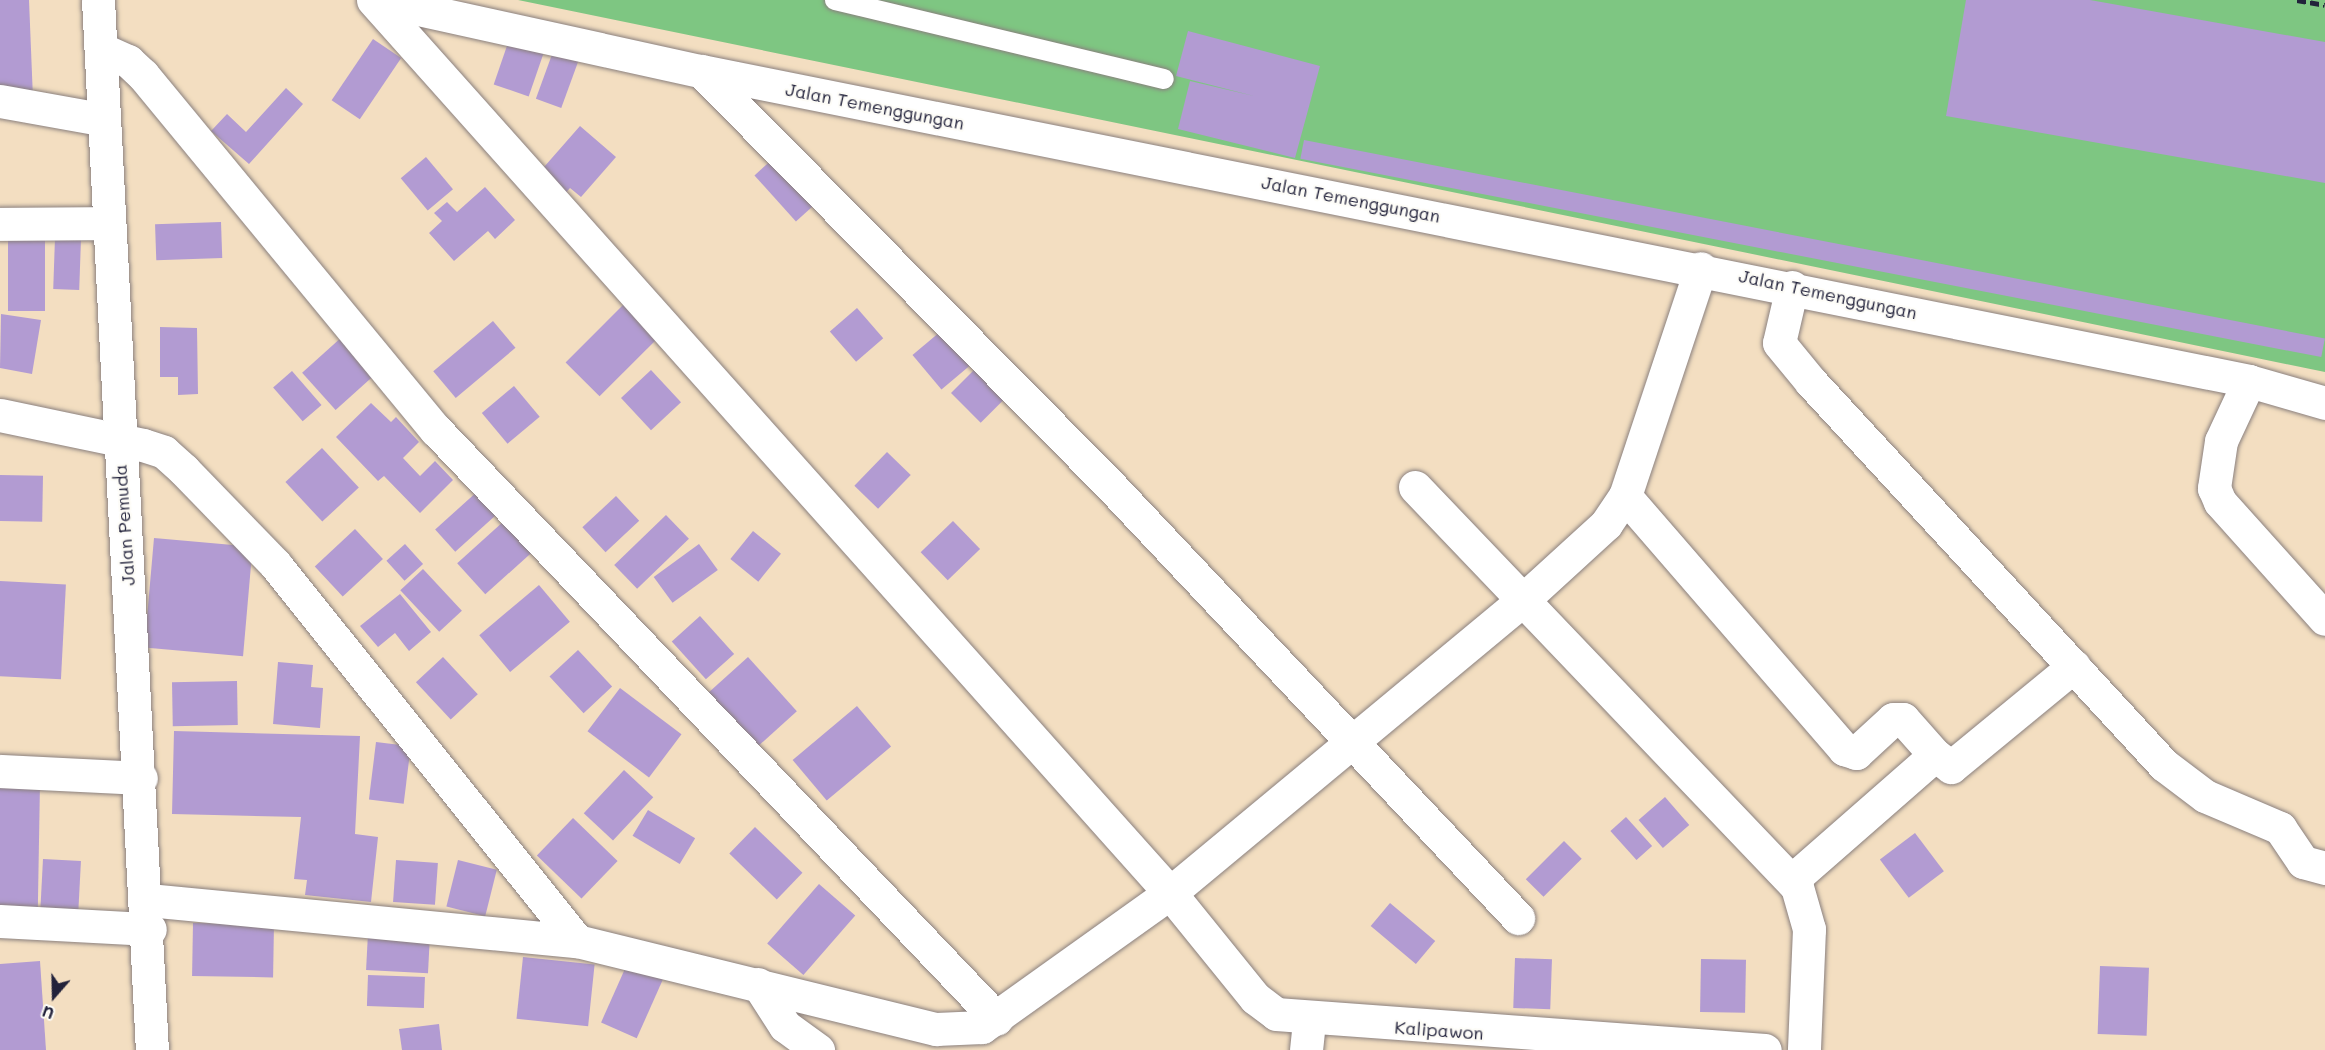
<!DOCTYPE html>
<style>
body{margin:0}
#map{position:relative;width:2325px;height:1050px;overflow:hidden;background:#f3dec1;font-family:Mali,sans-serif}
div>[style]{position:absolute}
.green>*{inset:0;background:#7ec682}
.building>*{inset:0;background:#b29bd2;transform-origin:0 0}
.roads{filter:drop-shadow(0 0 2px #8a807e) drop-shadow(0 0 2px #8a807e)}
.service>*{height:20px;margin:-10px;padding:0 10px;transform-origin:10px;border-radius:10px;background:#fff}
.minor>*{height:33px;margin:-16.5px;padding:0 16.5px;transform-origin:16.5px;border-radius:16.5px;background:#fff}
.secondary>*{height:33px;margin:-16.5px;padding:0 16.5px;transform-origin:16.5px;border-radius:16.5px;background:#fff}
.rail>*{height:4.5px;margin-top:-2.25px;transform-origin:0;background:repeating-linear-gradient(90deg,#22223b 0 9px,transparent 0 13.5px)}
span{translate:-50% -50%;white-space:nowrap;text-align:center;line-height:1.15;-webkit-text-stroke:4.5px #fdfcf7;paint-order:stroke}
.street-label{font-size:18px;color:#22223b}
.north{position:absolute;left:24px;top:966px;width:60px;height:60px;-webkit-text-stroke:4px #fdfcf7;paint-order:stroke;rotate:200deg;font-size:16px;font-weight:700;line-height:24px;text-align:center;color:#22223b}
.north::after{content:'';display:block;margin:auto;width:21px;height:27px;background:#22223b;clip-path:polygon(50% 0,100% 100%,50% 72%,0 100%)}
</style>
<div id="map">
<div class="green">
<i style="clip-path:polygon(518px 0,2325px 0,2325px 372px,1170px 134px)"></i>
</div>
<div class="building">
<i style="clip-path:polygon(0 0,29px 0,33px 99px,0 93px)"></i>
<i style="clip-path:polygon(1966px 0,2090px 0,2325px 42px,2325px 183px,1946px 116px)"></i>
<i style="clip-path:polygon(1188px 31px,1320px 66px,1295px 158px,1178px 129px,1190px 81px,1254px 96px,1176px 76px)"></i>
<i style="left:373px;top:39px;width:34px;height:74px;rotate:34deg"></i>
<i style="left:509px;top:40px;width:37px;height:47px;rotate:19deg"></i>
<i style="left:554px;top:49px;width:27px;height:53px;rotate:20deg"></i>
<i style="clip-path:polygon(286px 88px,303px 104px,249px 164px,211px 131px,227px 114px,246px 132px)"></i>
<i style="clip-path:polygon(580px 126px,616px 157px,581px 197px,570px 188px,563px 196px,537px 175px)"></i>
<i style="left:1304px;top:140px;width:1040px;height:19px;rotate:11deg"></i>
<i style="left:776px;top:156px;width:62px;height:29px;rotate:48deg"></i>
<i style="left:426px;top:157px;width:42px;height:33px;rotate:50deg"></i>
<i style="clip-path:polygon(485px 187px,515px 220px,495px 239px,488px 231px,454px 261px,429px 233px,442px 221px,434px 213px,447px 202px,457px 212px)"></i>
<i style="left:221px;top:222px;width:36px;height:66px;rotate:88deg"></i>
<i style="left:8px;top:234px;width:37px;height:77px"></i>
<i style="left:55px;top:238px;width:26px;height:51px;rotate:2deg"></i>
<i style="left:625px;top:303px;width:48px;height:84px;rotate:45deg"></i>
<i style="left:857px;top:308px;width:40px;height:36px;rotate:49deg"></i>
<i style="clip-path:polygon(1px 314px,41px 320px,32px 374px,0 368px)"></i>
<i style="left:493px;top:321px;width:35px;height:78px;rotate:50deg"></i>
<i style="left:947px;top:326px;width:45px;height:45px;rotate:50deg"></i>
<i style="clip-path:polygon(160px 327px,197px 328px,198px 394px,178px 395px,178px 377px,160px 377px)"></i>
<i style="left:343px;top:336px;width:50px;height:55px;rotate:48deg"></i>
<i style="left:980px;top:364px;width:42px;height:41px;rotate:45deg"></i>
<i style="left:651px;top:370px;width:44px;height:41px;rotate:47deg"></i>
<i style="left:292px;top:371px;width:45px;height:25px;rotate:49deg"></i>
<i style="left:514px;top:386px;width:40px;height:42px;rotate:50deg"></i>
<i style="clip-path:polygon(371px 403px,391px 422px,396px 417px,419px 442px,403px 458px,420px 476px,435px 461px,453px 480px,420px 513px,384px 476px,378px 481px,336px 437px)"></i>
<i style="left:322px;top:448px;width:54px;height:50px;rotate:47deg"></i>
<i style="left:887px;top:452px;width:33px;height:47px;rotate:44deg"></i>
<i style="left:0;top:475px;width:43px;height:46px;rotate:1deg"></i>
<i style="left:479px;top:490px;width:30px;height:59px;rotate:48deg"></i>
<i style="left:616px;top:496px;width:34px;height:46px;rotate:47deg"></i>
<i style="left:666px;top:515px;width:33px;height:72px;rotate:46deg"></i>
<i style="left:504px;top:521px;width:42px;height:63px;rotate:48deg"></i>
<i style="left:953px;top:521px;width:39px;height:45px;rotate:46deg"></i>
<i style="left:355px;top:529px;width:41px;height:55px;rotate:47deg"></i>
<i style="left:753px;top:531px;width:36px;height:36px;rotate:39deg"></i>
<i style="left:154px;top:538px;width:99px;height:110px;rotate:5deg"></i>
<i style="left:405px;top:544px;width:27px;height:25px;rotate:48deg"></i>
<i style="left:699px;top:544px;width:32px;height:56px;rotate:54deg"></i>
<i style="left:423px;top:569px;width:57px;height:31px;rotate:47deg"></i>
<i style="left:0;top:581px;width:66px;height:95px;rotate:3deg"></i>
<i style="left:539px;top:585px;width:48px;height:78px;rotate:50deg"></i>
<i style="clip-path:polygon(400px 594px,431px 632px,409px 651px,395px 633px,378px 647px,360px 626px)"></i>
<i style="left:700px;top:616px;width:51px;height:38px;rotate:48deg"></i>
<i style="left:578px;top:650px;width:50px;height:39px;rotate:47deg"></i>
<i style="left:443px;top:657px;width:51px;height:37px;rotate:47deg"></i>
<i style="left:748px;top:657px;width:73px;height:56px;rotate:48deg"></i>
<i style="clip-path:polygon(278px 662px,313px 665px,311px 687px,323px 688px,320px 728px,273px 724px)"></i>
<i style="left:237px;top:681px;width:44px;height:65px;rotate:89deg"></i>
<i style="left:620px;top:688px;width:77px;height:54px;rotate:37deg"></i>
<i style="left:857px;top:706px;width:53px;height:84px;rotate:50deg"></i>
<i style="clip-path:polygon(174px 731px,360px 736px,355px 834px,378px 837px,371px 902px,305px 895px,307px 880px,294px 879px,301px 817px,172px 814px)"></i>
<i style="left:376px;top:742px;width:35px;height:58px;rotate:7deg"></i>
<i style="left:624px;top:770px;width:40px;height:59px;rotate:43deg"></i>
<i style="left:0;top:783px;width:40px;height:127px;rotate:1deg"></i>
<i style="left:1665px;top:797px;width:37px;height:35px;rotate:49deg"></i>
<i style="left:648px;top:810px;width:55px;height:30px;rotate:31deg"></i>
<i style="left:1626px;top:817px;width:39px;height:21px;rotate:48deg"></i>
<i style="left:573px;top:818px;width:62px;height:52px;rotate:44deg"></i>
<i style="left:755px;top:827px;width:66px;height:37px;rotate:44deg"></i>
<i style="left:1915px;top:833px;width:48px;height:44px;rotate:53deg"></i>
<i style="left:1564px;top:841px;width:25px;height:54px;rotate:45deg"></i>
<i style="left:43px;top:859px;width:38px;height:53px;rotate:3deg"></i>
<i style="left:396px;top:860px;width:42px;height:42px;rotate:4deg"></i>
<i style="left:458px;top:860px;width:40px;height:48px;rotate:14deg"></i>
<i style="left:819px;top:884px;width:48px;height:79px;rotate:41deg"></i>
<i style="left:1390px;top:903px;width:59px;height:30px;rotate:40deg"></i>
<i style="left:193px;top:923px;width:81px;height:53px;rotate:1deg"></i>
<i style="left:368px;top:933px;width:62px;height:37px;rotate:3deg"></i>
<i style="left:632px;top:953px;width:39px;height:76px;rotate:24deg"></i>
<i style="left:523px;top:957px;width:72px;height:62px;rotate:6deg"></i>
<i style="left:1515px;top:958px;width:37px;height:50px;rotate:2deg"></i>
<i style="left:1701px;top:959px;width:45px;height:53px;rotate:1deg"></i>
<i style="clip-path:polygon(40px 961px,46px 1050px,0 1050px,0 964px)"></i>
<i style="left:2100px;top:966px;width:49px;height:68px;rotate:2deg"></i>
<i style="left:368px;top:975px;width:57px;height:31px;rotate:2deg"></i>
<i style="clip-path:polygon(439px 1024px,442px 1050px,402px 1050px,399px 1029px)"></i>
</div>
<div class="roads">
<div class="service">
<i style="left:835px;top:0;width:338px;rotate:13.5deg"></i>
</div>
<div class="minor">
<i style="left:373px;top:0;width:1197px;rotate:48.25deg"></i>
<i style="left:1170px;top:893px;width:135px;rotate:51deg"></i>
<i style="left:1255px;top:998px;width:26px;rotate:37deg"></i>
<i style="left:1276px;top:1014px;width:490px;rotate:4.2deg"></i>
<i style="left:377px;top:0;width:332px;rotate:12.4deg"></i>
<i style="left:701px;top:71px;width:1579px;rotate:11.32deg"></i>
<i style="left:2249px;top:381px;width:79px;rotate:16.1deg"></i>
<i style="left:101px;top:49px;width:30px;rotate:24deg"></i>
<i style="left:128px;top:61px;width:21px;rotate:43deg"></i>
<i style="left:143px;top:75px;width:460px;rotate:50.5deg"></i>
<i style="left:436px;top:430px;width:813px;rotate:46.39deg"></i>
<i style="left:701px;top:71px;width:579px;rotate:45.35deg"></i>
<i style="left:1108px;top:483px;width:598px;rotate:46.69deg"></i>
<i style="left:0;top:101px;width:102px;rotate:10.2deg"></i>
<i style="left:0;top:224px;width:106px;rotate:-0.5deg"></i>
<i style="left:1792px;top:287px;width:57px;rotate:103.1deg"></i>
<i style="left:1779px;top:343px;width:50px;rotate:50.6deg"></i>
<i style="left:1811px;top:382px;width:521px;rotate:47.33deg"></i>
<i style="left:2164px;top:765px;width:51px;rotate:37.1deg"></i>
<i style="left:2205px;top:796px;width:82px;rotate:23.1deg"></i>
<i style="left:2280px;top:828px;width:41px;rotate:55.9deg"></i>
<i style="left:2303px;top:862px;width:23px;rotate:15deg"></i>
<i style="left:2249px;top:381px;width:66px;rotate:115deg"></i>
<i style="left:2221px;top:441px;width:48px;rotate:98.5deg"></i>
<i style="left:2214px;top:488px;width:15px;rotate:67deg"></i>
<i style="left:2220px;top:502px;width:157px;rotate:48.1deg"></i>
<i style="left:0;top:415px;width:146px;rotate:11.8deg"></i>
<i style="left:143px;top:445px;width:22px;rotate:18deg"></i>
<i style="left:164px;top:452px;width:27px;rotate:42deg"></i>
<i style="left:184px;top:470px;width:131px;rotate:45.9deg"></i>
<i style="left:275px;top:564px;width:483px;rotate:51.3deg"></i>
<i style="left:1415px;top:487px;width:553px;rotate:46.32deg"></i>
<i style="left:1797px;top:887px;width:44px;rotate:74.1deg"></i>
<i style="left:1809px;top:929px;width:121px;rotate:92.4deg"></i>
<i style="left:1625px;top:496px;width:335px;rotate:49.1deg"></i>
<i style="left:1844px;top:749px;width:13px;rotate:18deg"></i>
<i style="left:1856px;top:753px;width:50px;rotate:-42.6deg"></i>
<i style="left:1893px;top:719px;width:10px"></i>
<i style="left:1903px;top:719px;width:48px;rotate:48.4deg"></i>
<i style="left:1935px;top:755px;width:190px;rotate:138.8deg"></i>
<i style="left:1935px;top:755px;width:20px;rotate:37deg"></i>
<i style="left:1951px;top:767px;width:159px;rotate:-39.4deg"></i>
<i style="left:0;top:771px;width:141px;rotate:2.8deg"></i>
<i style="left:148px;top:900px;width:431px;rotate:5.5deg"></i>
<i style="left:577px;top:941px;width:370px;rotate:13.8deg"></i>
<i style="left:936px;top:1029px;width:46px;rotate:-2.5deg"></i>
<i style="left:982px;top:1027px;width:231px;rotate:-35.5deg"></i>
<i style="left:1170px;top:893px;width:460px;rotate:-39.7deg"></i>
<i style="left:1524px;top:599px;width:111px;rotate:-42.4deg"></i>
<i style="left:1606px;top:524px;width:34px;rotate:-56deg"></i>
<i style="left:1625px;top:496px;width:240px;rotate:-71.6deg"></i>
<i style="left:0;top:921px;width:150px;rotate:3.1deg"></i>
<i style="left:758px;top:984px;width:50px;rotate:57.3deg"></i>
<i style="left:785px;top:1026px;width:41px;rotate:36deg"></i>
<i style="left:1306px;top:1050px;width:29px;rotate:-84deg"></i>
</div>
<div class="secondary">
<i style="left:98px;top:0;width:1051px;rotate:87.06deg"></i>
</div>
</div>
<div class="rail">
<i style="left:2297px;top:0;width:28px;rotate:10deg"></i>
</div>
<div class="street-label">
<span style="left:875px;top:106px;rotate:11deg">Jalan Temenggungan</span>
<span style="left:1351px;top:199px;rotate:11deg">Jalan Temenggungan</span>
<span style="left:1828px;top:294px;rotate:12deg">Jalan Temenggungan</span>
<span style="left:124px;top:525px;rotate:-94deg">Jalan Pemuda</span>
<span style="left:1439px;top:1030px;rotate:4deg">Kalipawon</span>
</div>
<div class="north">U</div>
</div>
